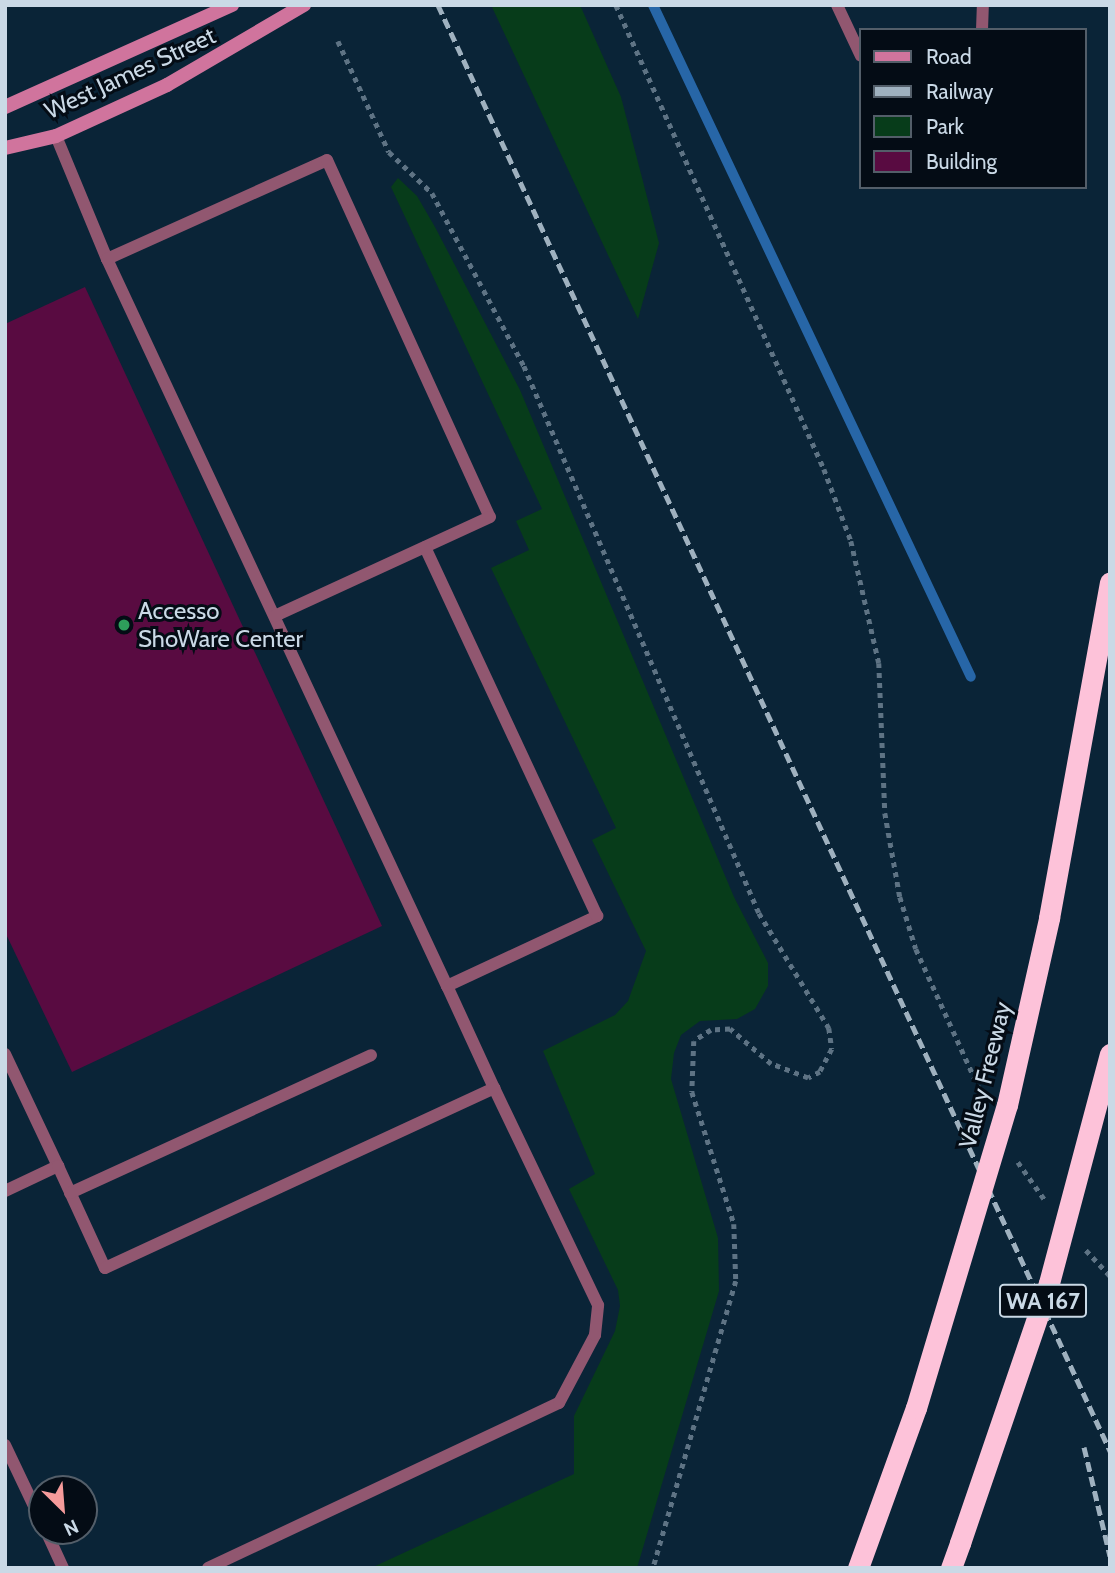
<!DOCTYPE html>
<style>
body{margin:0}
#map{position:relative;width:1115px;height:1573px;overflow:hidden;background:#0a2437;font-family:Cabin,sans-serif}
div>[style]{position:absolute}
.green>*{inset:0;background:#073c1a}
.stream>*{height:10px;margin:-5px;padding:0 5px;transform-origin:5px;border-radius:5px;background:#2766a7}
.building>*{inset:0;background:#590b41}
.path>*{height:4.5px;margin-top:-2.25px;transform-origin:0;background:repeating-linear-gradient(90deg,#5e7384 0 5px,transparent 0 10px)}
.lane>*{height:12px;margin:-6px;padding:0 6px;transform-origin:6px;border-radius:6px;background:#915770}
.secondary>*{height:14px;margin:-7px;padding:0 7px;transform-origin:7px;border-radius:7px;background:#d0749d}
.highway>*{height:21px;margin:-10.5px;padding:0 10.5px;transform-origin:10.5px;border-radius:10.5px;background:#fdc2d9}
.rail>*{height:5px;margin-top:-2.5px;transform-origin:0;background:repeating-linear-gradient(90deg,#9fb1bf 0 10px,transparent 0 15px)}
.highway-bridge>*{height:21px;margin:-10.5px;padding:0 10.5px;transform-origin:10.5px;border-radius:10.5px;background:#fdc2d9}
.dots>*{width:19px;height:19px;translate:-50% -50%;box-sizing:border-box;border:4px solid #040c15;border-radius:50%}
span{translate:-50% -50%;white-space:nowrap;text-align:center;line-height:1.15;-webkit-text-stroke:6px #040c15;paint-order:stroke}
.shield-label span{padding:2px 5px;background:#040c15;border:2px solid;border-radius:5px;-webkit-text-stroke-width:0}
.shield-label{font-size:23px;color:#cad9e6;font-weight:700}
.street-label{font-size:24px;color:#cad9e6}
.poi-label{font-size:24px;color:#cad9e6}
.left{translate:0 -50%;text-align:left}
.frame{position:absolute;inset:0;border:7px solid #cad9e6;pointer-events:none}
.legend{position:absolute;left:859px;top:28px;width:228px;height:161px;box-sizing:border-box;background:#040c15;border:2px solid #535e69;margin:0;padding:9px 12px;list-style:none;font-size:21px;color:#cad9e6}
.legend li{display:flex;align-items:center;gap:14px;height:35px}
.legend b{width:35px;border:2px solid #535e69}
.north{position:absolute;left:28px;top:1475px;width:70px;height:70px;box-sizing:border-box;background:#040c15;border:2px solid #535e69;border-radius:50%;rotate:155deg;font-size:19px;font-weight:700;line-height:28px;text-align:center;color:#cad9e6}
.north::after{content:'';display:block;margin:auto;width:24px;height:32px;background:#f59b9b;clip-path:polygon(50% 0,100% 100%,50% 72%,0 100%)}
</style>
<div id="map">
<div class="green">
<i style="clip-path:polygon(491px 5px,580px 5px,621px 97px,659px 243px,638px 319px)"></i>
<i style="clip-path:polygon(398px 178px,417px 196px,435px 227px,520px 390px,734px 897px,768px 963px,768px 986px,755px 1009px,737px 1019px,700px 1021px,681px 1035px,674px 1053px,671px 1079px,718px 1238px,719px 1291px,637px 1568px,371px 1568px,574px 1474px,574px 1416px,615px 1331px,620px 1306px,618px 1290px,569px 1189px,595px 1174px,543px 1051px,615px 1015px,628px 1001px,646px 951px,592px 840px,616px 828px,491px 568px,529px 550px,516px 521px,542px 509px,391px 187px)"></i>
</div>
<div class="stream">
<i style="left:653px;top:5px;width:743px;rotate:64.68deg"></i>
</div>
<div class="building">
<i style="clip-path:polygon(85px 287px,382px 926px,72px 1072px,5px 932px,5px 324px)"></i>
</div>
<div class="path">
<i style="left:616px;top:5px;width:508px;rotate:65.85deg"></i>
<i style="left:824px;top:469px;width:77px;rotate:69.4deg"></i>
<i style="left:851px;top:541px;width:125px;rotate:77.1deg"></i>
<i style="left:879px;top:663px;width:150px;rotate:87.7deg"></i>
<i style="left:885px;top:813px;width:85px;rotate:79.9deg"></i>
<i style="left:900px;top:897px;width:54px;rotate:72.9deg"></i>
<i style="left:916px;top:949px;width:157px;rotate:65.6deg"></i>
<i style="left:338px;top:41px;width:122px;rotate:65.3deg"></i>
<i style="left:389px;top:152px;width:59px;rotate:43.6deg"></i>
<i style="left:432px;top:193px;width:196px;rotate:62deg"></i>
<i style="left:524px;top:366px;width:595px;rotate:66.75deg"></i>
<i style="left:759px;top:913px;width:135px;rotate:58.7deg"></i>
<i style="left:829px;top:1028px;width:21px;rotate:82deg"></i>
<i style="left:832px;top:1049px;width:26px;rotate:118deg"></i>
<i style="left:820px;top:1072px;width:13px;rotate:153deg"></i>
<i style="left:808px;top:1078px;width:40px;rotate:-159deg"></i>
<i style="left:771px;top:1064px;width:54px;rotate:-139.5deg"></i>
<i style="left:730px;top:1029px;width:19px;rotate:177deg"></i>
<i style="left:711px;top:1030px;width:20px;rotate:147deg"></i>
<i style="left:694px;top:1041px;width:51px;rotate:92.2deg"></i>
<i style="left:692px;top:1092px;width:139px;rotate:72.3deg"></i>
<i style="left:734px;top:1224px;width:57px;rotate:88deg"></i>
<i style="left:736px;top:1281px;width:299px;rotate:106.1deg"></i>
<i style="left:1018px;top:1162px;width:47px;rotate:54.6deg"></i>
<i style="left:1086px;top:1250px;width:35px;rotate:47deg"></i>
</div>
<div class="lane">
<i style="left:837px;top:5px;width:56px;rotate:64.8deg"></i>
<i style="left:982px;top:30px;width:25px;rotate:-88deg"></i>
<i style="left:56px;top:136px;width:133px;rotate:67.5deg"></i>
<i style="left:107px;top:259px;width:803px;rotate:64.94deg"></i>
<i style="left:107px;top:259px;width:241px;rotate:-24.2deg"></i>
<i style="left:327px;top:160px;width:392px;rotate:65.5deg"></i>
<i style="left:490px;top:517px;width:237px;rotate:155.3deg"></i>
<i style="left:5px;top:1054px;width:124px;rotate:64.7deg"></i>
<i style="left:5px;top:1191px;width:59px;rotate:-25.3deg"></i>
<i style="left:58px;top:1166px;width:112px;rotate:65.3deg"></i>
<i style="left:105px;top:1268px;width:429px;rotate:-24.8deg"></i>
<i style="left:494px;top:1088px;width:112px;rotate:-114.7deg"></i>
<i style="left:447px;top:986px;width:166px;rotate:-25deg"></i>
<i style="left:597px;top:916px;width:407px;rotate:-115deg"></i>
<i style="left:70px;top:1193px;width:331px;rotate:-24.6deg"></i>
<i style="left:5px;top:1445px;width:86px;rotate:64.6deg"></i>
<i style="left:46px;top:1531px;width:41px;rotate:65.3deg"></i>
<i style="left:208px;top:1568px;width:388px;rotate:-25.2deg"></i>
<i style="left:559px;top:1403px;width:77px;rotate:-62.1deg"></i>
<i style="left:595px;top:1335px;width:30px;rotate:-84deg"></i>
<i style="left:598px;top:1305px;width:241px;rotate:-115.6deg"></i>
</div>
<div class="secondary">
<i style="left:5px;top:107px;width:249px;rotate:-24.2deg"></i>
<i style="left:5px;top:148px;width:52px;rotate:-13.2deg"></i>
<i style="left:56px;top:136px;width:122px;rotate:-24.7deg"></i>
<i style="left:167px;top:85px;width:159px;rotate:-30.3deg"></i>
</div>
<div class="highway">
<i style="left:1049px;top:918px;width:341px;rotate:-79.7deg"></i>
<i style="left:858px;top:1568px;width:170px;rotate:-70.1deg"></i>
<i style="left:951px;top:1568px;width:27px;rotate:-70deg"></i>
</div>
<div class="rail">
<i style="left:438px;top:5px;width:1595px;rotate:65.07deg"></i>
<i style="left:1084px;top:1447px;width:112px;rotate:76.6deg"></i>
</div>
<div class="highway-bridge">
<i style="left:916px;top:1408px;width:316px;rotate:-73.3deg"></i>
<i style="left:1007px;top:1105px;width:192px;rotate:-77.3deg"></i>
<i style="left:960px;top:1543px;width:275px;rotate:-71.1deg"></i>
<i style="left:1049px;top:1283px;width:237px;rotate:-75.1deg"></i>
</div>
<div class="dots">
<i style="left:124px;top:625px;background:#2e9e5b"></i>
</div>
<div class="shield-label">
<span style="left:1043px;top:1301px">WA 167</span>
</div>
<div class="street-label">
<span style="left:130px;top:73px;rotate:-25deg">West James Street</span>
<span style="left:985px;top:1075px;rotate:-76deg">Valley Freeway</span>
</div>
<div class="poi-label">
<span class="left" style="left:138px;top:625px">Accesso<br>ShoWare Center</span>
</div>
<div class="frame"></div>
<ul class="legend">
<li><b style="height:9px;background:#d0749d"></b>Road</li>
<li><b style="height:9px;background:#9fb1bf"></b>Railway</li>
<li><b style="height:19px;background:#073c1a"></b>Park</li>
<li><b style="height:19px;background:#590b41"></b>Building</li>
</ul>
<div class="north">N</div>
</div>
